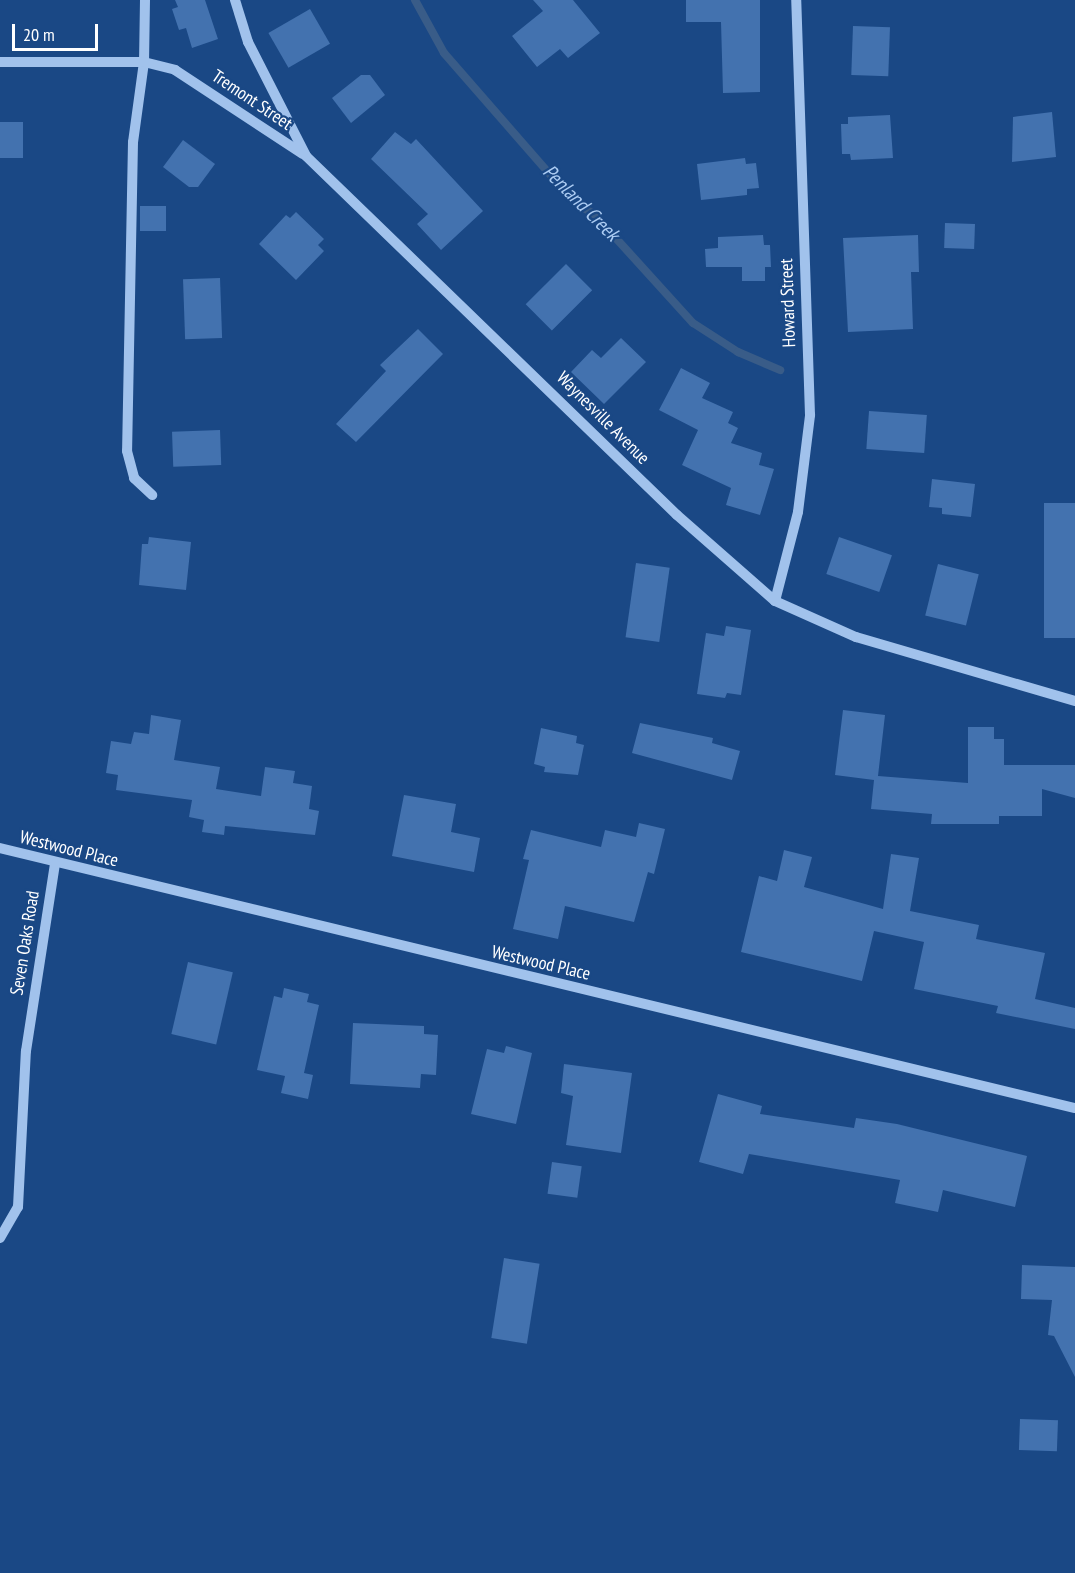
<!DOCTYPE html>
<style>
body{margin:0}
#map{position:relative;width:1075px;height:1573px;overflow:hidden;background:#1a4885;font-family:"PT Sans Narrow",sans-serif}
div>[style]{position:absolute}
.stream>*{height:8px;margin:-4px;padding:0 4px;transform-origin:4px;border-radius:4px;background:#395c88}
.building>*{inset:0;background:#4372af;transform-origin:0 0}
.minor>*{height:10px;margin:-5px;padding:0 5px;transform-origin:5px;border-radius:5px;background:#a1c2ec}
span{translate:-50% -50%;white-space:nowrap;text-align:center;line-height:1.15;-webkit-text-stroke:4.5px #1a4885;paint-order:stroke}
.street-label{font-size:18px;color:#fff}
.water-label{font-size:20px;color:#acccf3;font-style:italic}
.scale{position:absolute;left:12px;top:24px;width:86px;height:27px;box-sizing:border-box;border:3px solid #fff;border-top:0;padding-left:8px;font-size:18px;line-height:21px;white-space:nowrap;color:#fff;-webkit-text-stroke:4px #1a4885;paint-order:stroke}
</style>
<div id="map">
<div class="stream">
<i style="left:415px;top:0;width:60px;rotate:61.3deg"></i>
<i style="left:444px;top:53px;width:199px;rotate:48.9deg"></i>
<i style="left:575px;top:203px;width:22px;rotate:30deg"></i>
<i style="left:594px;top:214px;width:147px;rotate:47.8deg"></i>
<i style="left:693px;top:323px;width:54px;rotate:32.8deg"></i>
<i style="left:738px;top:352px;width:46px;rotate:23.2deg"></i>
</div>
<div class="building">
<i style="clip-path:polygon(175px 0,205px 0,218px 39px,192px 48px,186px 28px,179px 30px,172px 9px,178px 7px)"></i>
<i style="clip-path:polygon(533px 0,573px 0,600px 33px,568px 58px,560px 49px,537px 67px,512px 36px,543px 11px)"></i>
<i style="clip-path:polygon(686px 0,760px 0,760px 92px,723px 93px,721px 22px,686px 22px)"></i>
<i style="left:310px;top:9px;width:40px;height:48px;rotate:60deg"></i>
<i style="left:853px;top:26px;width:37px;height:49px;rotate:2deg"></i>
<i style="clip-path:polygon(361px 75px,370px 75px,385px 95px,351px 123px,332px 98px)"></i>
<i style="clip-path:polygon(1052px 112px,1056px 157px,1012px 162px,1013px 117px)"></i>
<i style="clip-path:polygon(890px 115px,893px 158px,851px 160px,850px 154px,842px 154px,841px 124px,848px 124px,848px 117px)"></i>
<i style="left:23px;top:122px;width:36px;height:23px;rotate:90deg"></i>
<i style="clip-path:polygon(395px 132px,411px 144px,416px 139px,483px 211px,441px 250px,417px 224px,428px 214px,371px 159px)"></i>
<i style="clip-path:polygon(183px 140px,215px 164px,198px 187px,189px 187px,163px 167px)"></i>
<i style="clip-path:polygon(745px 158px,746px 164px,756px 163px,759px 188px,747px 189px,747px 195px,701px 200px,697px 164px)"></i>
<i style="left:140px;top:206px;width:26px;height:25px"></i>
<i style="clip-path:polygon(296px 212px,324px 239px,318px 245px,324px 251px,296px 280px,259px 244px,286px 215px,290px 218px)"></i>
<i style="left:945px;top:223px;width:30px;height:25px;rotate:2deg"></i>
<i style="clip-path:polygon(763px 235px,764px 245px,770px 245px,771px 267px,765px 267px,765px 281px,742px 281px,742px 267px,706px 267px,705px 249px,718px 248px,718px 237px)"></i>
<i style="clip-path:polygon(918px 235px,919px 272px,911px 272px,913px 329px,848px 332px,843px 238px)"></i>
<i style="left:566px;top:264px;width:37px;height:57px;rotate:45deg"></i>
<i style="left:220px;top:278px;width:60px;height:37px;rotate:88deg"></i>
<i style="clip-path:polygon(418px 329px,443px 354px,356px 442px,336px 424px,386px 371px,380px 365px)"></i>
<i style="clip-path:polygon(621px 338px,646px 362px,604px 404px,571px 372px,592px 350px,601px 358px)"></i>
<i style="clip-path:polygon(681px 368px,710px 383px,702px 398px,733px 412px,728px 423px,738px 428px,731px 443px,762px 453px,759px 465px,774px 469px,760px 515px,726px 505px,731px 488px,682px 465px,698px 430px,659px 410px)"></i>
<i style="left:869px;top:411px;width:58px;height:38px;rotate:4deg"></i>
<i style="left:220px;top:430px;width:35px;height:48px;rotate:88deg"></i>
<i style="clip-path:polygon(932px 479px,975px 484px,971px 517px,942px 514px,942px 508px,929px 507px)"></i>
<i style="left:1075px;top:503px;width:135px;height:31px;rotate:90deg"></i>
<i style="clip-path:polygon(149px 537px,191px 542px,186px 590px,139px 585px,142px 544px,148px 544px)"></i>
<i style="left:839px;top:537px;width:56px;height:39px;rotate:19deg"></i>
<i style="left:636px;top:563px;width:34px;height:75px;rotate:8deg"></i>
<i style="left:938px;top:564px;width:42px;height:53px;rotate:14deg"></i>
<i style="clip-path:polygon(726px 626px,751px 630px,741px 695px,727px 693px,725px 698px,697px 694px,706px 633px,724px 636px)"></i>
<i style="clip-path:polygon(843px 710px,885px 715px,878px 776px,968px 783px,968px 727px,994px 727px,994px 739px,1004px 739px,1004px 765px,1075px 765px,1075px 798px,1042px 789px,1042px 816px,999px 816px,999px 824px,931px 824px,932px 814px,871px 809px,874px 780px,835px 775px)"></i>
<i style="clip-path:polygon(151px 715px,181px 720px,174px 760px,220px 767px,216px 789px,261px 796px,265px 767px,295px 771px,293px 783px,312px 786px,309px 809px,319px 811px,315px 835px,225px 826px,224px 835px,202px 832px,204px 820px,189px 817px,192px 800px,116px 790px,118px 775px,106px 773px,111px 741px,131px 744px,134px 732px,149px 734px)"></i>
<i style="clip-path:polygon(640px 723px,713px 738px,712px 743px,740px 751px,732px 780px,632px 753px)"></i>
<i style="clip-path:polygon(541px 728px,577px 736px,576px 743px,584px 745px,578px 775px,544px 772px,545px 767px,534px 764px)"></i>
<i style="clip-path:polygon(404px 795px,456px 804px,451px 832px,480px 838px,474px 872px,392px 856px)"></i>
<i style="clip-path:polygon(639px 823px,665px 829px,654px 874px,648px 872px,634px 922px,565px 906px,558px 939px,513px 929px,529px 860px,523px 859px,531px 830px,601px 847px,605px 830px,636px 837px)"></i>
<i style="clip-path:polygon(784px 850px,812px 857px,804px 887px,883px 909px,891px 854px,919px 858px,910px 911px,979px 925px,976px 939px,1045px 953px,1035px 999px,1075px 1008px,1075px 1029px,996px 1013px,998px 1006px,914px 989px,924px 942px,874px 931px,862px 981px,741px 952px,759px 876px,777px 881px)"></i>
<i style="left:188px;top:962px;width:46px;height:74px;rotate:13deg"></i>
<i style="clip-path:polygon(284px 988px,309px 994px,307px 1002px,319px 1005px,304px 1073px,313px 1075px,308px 1099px,281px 1093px,285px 1076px,257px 1070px,274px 996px,282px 998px)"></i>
<i style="clip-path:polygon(353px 1023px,424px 1026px,424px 1034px,438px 1035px,436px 1075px,421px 1074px,420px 1088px,350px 1084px)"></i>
<i style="clip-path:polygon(506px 1046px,532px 1053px,516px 1124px,471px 1114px,487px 1049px,504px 1053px)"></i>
<i style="clip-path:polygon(564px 1064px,632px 1073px,621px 1153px,566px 1145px,573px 1096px,561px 1093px)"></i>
<i style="clip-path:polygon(718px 1094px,762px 1106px,760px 1114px,854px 1128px,856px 1118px,897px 1124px,1027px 1156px,1015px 1207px,943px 1190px,938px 1212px,895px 1203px,900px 1180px,749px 1154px,743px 1174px,699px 1162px)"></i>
<i style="left:552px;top:1162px;width:30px;height:32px;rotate:8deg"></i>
<i style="left:504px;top:1258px;width:36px;height:81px;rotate:9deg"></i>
<i style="clip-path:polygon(1022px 1265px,1075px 1267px,1075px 1377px,1054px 1336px,1048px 1335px,1052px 1300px,1021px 1299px)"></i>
<i style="left:1020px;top:1419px;width:38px;height:31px;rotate:2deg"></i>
</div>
<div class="minor">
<i style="left:145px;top:0;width:62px;rotate:90.9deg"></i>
<i style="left:144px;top:62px;width:81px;rotate:97.8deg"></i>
<i style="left:133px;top:142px;width:309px;rotate:91.1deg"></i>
<i style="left:127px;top:451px;width:28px;rotate:75deg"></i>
<i style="left:134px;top:478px;width:25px;rotate:43deg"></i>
<i style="left:235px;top:0;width:44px;rotate:72.8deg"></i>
<i style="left:248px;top:42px;width:128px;rotate:63deg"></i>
<i style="left:306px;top:156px;width:516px;rotate:44.06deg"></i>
<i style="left:677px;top:515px;width:130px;rotate:41.3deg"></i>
<i style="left:775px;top:601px;width:89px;rotate:24deg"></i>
<i style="left:856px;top:637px;width:228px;rotate:16.3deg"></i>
<i style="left:0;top:62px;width:144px"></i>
<i style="left:144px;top:62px;width:32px;rotate:14deg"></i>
<i style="left:175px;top:70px;width:153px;rotate:33.3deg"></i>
<i style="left:775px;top:601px;width:92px;rotate:-75.5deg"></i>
<i style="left:798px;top:512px;width:98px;rotate:-82.9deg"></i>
<i style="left:810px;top:415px;width:415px;rotate:-91.9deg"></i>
<i style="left:0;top:848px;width:1106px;rotate:13.6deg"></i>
<i style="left:0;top:1238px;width:36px;rotate:-60deg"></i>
<i style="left:18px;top:1207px;width:156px;rotate:-87.1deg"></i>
<i style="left:26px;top:1051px;width:189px;rotate:-81.2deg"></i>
</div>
<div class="street-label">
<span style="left:252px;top:100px;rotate:34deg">Tremont Street</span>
<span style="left:788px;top:303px;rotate:-92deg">Howard Street</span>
<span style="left:603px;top:418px;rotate:45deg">Waynesville Avenue</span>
<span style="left:69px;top:849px;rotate:14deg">Westwood Place</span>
<span style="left:25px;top:943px;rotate:-81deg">Seven Oaks Road</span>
<span style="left:541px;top:963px;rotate:13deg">Westwood Place</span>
</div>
<div class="water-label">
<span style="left:581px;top:203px;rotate:45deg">Penland Creek</span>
</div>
<div class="scale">20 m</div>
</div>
